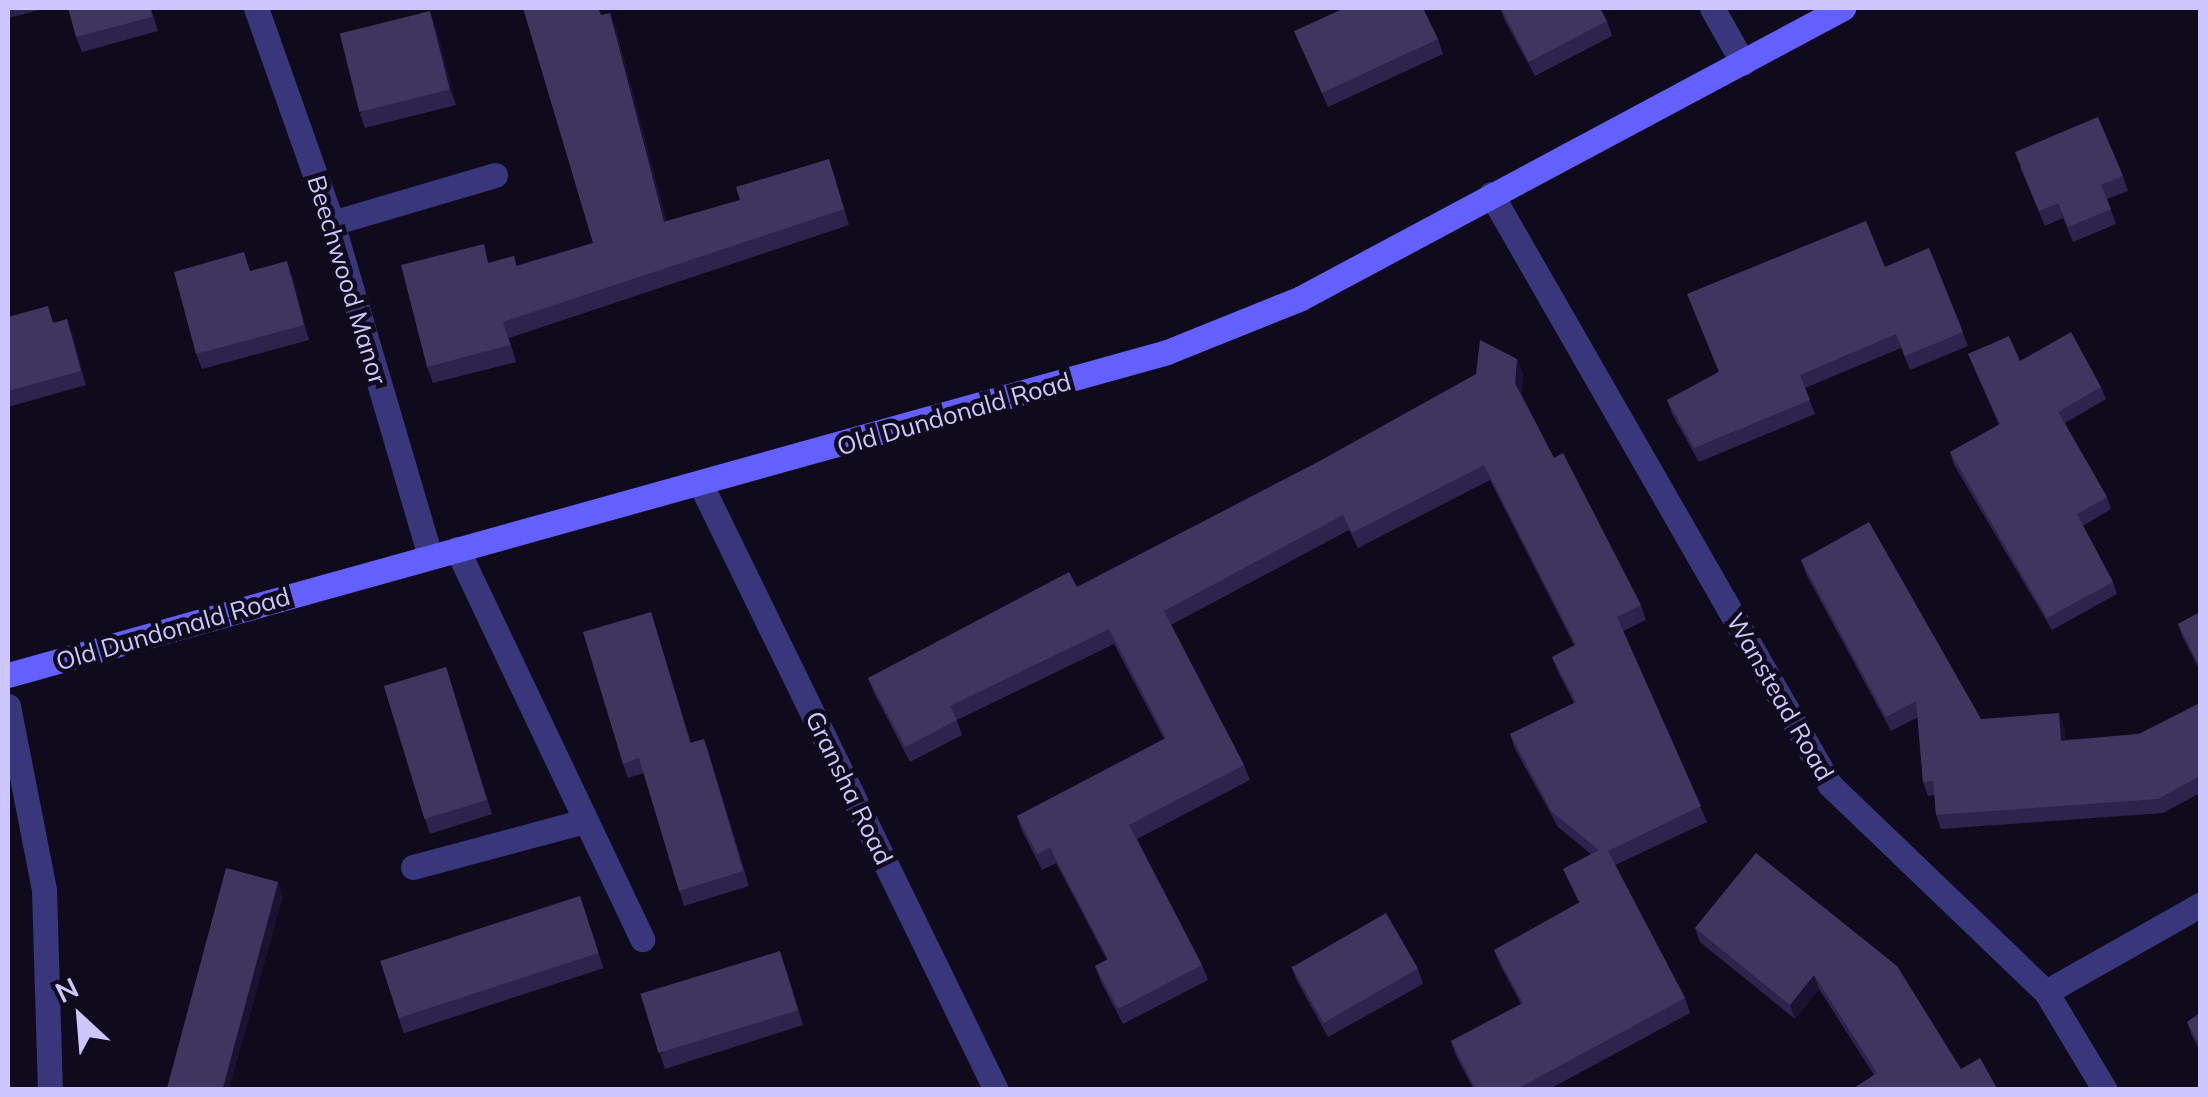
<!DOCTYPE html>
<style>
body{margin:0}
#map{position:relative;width:2208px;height:1097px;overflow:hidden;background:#0f0b1d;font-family:Mulish,sans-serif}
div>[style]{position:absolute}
.street>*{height:25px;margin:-12.5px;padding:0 12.5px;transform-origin:12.5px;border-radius:12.5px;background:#39367c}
.secondary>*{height:25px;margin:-12.5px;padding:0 12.5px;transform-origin:12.5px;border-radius:12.5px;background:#645fff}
.wall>*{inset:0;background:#2c244c;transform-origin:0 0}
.shaded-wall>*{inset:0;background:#191331}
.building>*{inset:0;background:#3e365f;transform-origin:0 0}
span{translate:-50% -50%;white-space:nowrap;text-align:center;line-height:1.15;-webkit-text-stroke:9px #0f0b1d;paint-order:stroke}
.street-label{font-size:25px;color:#cec7ff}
.frame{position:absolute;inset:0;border:10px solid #cec7ff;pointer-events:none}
.north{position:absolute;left:30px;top:967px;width:100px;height:100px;-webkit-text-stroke:8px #0f0b1d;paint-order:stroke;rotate:334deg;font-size:28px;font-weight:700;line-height:40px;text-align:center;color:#cec7ff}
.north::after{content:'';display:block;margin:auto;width:35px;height:45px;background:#cec7ff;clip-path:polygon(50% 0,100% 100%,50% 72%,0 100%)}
</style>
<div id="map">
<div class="street">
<i style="left:256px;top:8px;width:228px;rotate:70.5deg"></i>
<i style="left:332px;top:223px;width:347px;rotate:73.6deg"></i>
<i style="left:1712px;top:8px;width:63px;rotate:60.6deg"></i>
<i style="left:1491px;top:194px;width:681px;rotate:60.16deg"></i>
<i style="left:1830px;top:785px;width:299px;rotate:43.8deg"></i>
<i style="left:2046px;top:992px;width:114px;rotate:59deg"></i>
<i style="left:332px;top:223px;width:170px;rotate:-16.4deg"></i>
<i style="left:702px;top:487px;width:671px;rotate:64.01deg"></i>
<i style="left:457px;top:549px;width:432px;rotate:64.6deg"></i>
<i style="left:8px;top:706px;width:187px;rotate:78.9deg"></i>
<i style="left:44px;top:890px;width:200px;rotate:88.3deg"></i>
<i style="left:413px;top:867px;width:178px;rotate:-15deg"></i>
<i style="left:2046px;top:992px;width:177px;rotate:-29.5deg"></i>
</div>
<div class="secondary">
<i style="left:8px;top:675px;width:1203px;rotate:-15.57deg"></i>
<i style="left:1167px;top:352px;width:144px;rotate:-21.9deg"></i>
<i style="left:1301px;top:298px;width:615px;rotate:-28.15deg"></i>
</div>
<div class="wall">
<i style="clip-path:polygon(8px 8px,47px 8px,8px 18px)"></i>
<i style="clip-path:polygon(151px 8px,158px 31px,82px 52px,76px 37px)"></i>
<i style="clip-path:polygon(1500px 8px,1607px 21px,1612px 36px,1535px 76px,1505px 21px)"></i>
<i style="clip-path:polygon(602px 15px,616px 29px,666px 221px,740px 200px,829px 159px,849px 225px,509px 338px,516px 362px,433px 383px,427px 367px,490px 263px,514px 256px,517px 266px,593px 243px)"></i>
<i style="clip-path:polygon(435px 25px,456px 105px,365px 128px,360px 114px)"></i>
<i style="clip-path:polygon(1294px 31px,1438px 39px,1443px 54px,1328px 107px)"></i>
<i style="clip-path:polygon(2020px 167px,2123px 176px,2128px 191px,2107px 199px,2116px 224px,2073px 242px,2063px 218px,2045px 226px)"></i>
<i style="clip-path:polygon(1929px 248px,1968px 346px,1910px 370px,1901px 348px,1805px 388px,1815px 414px,1699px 462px,1672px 414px,1667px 400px,1718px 372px,1885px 267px)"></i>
<i style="clip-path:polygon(251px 271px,292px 275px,309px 340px,202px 369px,196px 354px)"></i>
<i style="clip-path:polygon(8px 317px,54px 322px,72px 333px,86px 385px,8px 407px)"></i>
<i style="clip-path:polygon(1968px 354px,2020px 361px,2101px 387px,2106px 399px,2065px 423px,2107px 497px,2111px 509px,2083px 526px,2113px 582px,2117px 594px,2052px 630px,1954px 465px,1950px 452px,1999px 425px)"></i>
<i style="clip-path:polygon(1517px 359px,1523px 374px,1521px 394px,1554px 458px,1641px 605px,1646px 620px,1623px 631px,1707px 822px,1615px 865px,1685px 998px,1690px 1013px,1548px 1090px,1474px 1090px,1456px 1056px,1451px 1041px,1521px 1004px,1500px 965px,1494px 950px,1579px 903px,1563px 869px,1591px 854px,1558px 827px,1515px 749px,1510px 734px,1574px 703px,1558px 672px,1552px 657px,1574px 645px,1490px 480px,1358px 548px,1349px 530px,1171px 625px,1244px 765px,1250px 780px,1137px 839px,1202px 965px,1208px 980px,1123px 1024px,1101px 982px,1095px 966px,1107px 960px,1056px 863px,1042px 870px,1022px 831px,1017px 816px,1164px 739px,1114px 644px,957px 720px,962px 735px,910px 762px,874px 693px,868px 678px,1077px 587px)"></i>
<i style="clip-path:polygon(1801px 560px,1981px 719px,2064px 727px,2065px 740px,2139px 734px,2200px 703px,2200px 793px,2163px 813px,1941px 829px,1936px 815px,1935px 795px,1928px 796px,1923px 782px,1918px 717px,1891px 731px,1806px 574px)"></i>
<i style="clip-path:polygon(651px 612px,691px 743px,704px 739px,709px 754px,749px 886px,684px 906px,644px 773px,628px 778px,623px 764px)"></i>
<i style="clip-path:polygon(2200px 612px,2200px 671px,2183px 638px,2178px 624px)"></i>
<i style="clip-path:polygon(446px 667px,492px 814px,430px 834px,425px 819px)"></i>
<i style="clip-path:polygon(1756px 853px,1961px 1069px,1998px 1090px,1874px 1075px,1819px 989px,1795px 1019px,1700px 942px,1695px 928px)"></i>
<i style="left:580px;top:896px;width:76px;height:210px;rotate:72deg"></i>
<i style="clip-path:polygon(785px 966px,803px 1025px,665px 1069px,660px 1054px)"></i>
<i style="clip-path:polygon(1291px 966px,1418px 969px,1423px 984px,1328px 1037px,1297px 981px)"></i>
<i style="clip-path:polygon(2200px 1013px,2200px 1051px,2192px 1036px,2187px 1022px)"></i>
</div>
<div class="shaded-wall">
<i style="clip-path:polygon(430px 11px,435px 25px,456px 105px,450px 90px)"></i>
<i style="clip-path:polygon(610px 13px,616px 29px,670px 238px,664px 222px)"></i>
<i style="clip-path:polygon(287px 261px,292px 275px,309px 340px,304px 325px)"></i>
<i style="clip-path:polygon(67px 319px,72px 333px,86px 385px,81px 371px)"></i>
<i style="clip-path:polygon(1517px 359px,1523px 374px,1520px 398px,1515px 383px)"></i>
<i style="clip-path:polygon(2059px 713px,2064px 727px,2066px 755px,2061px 741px)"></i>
<i style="clip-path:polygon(278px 882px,283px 897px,229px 1090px,219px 1090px)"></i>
<i style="clip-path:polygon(1814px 975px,1819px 989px,1795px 1019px,1790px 1005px)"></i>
</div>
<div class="building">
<i style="clip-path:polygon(68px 8px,150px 8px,152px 17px,76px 37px)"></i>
<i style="clip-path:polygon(523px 8px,598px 8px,601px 15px,610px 13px,664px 222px,740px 200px,736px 187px,829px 159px,844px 209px,503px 322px,510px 345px,427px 367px,401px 265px,484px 244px,488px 263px,514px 256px,516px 266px,593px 243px)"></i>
<i style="clip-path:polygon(1345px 8px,1423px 8px,1438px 39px,1322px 93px,1294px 31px)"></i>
<i style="clip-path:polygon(1501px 8px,1600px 8px,1607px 21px,1529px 62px)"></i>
<i style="left:430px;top:11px;width:81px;height:93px;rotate:76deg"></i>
<i style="clip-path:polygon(2098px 117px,2123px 176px,2101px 185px,2111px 209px,2068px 227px,2058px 203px,2039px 211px,2015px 152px)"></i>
<i style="clip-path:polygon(1866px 221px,1885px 267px,1929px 248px,1963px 332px,1905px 356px,1896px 334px,1800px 375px,1810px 400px,1694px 448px,1667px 400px,1719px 372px,1687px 294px)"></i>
<i style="clip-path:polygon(244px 252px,250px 271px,287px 261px,304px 325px,196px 354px,174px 272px)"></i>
<i style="clip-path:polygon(48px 306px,53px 323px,67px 319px,81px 371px,8px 391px,8px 317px)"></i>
<i style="clip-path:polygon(2071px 332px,2101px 387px,2058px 412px,2107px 497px,2077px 514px,2113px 582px,2047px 618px,1950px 452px,2000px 424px,1968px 354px,2009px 336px,2020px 361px)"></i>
<i style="clip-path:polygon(1480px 340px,1517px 359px,1515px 383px,1554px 458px,1563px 453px,1641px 605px,1617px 617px,1701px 806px,1608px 851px,1685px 998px,1515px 1090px,1476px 1090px,1451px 1041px,1523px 1003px,1494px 950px,1580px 902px,1563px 869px,1599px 850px,1552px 812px,1510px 734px,1576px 702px,1552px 657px,1576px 645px,1484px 465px,1352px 533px,1343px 515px,1164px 611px,1244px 765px,1129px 825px,1202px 965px,1118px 1009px,1095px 966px,1108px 959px,1050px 848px,1037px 854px,1017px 816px,1166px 738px,1109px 629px,950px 706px,957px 720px,905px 747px,868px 678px,1069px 572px,1077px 587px,1316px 463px,1476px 374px)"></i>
<i style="clip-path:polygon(1869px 522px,1981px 719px,2059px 713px,2061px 741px,2139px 734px,2200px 703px,2200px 776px,2158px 799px,1936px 815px,1933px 781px,1923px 782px,1916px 701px,1886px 717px,1801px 560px)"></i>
<i style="clip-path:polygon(651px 612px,690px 743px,704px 739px,743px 871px,679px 891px,639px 758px,623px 764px,583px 632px)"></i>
<i style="clip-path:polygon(2200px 612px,2200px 667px,2178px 624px)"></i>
<i style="left:446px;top:667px;width:139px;height:65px;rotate:73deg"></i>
<i style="clip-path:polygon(1756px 853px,1897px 966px,1961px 1069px,1980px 1058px,1998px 1090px,1851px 1090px,1877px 1073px,1814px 975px,1790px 1005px,1695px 928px)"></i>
<i style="left:226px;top:868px;width:54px;height:231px;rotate:15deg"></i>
<i style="left:580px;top:896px;width:60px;height:210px;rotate:72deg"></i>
<i style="left:1386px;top:913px;width:64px;height:109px;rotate:60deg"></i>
<i style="left:780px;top:951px;width:62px;height:146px;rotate:73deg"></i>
<i style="clip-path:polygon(2200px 1013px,2200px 1046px,2187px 1022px)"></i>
</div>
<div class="street-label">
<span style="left:347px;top:280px;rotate:73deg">Beechwood Manor</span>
<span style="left:954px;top:414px;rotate:-16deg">Old Dundonald Road</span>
<span style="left:173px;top:629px;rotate:-16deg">Old Dundonald Road</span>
<span style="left:1780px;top:697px;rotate:60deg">Wanstead Road</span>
<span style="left:849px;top:788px;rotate:64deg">Gransha Road</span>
</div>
<div class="frame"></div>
<div class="north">N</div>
</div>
